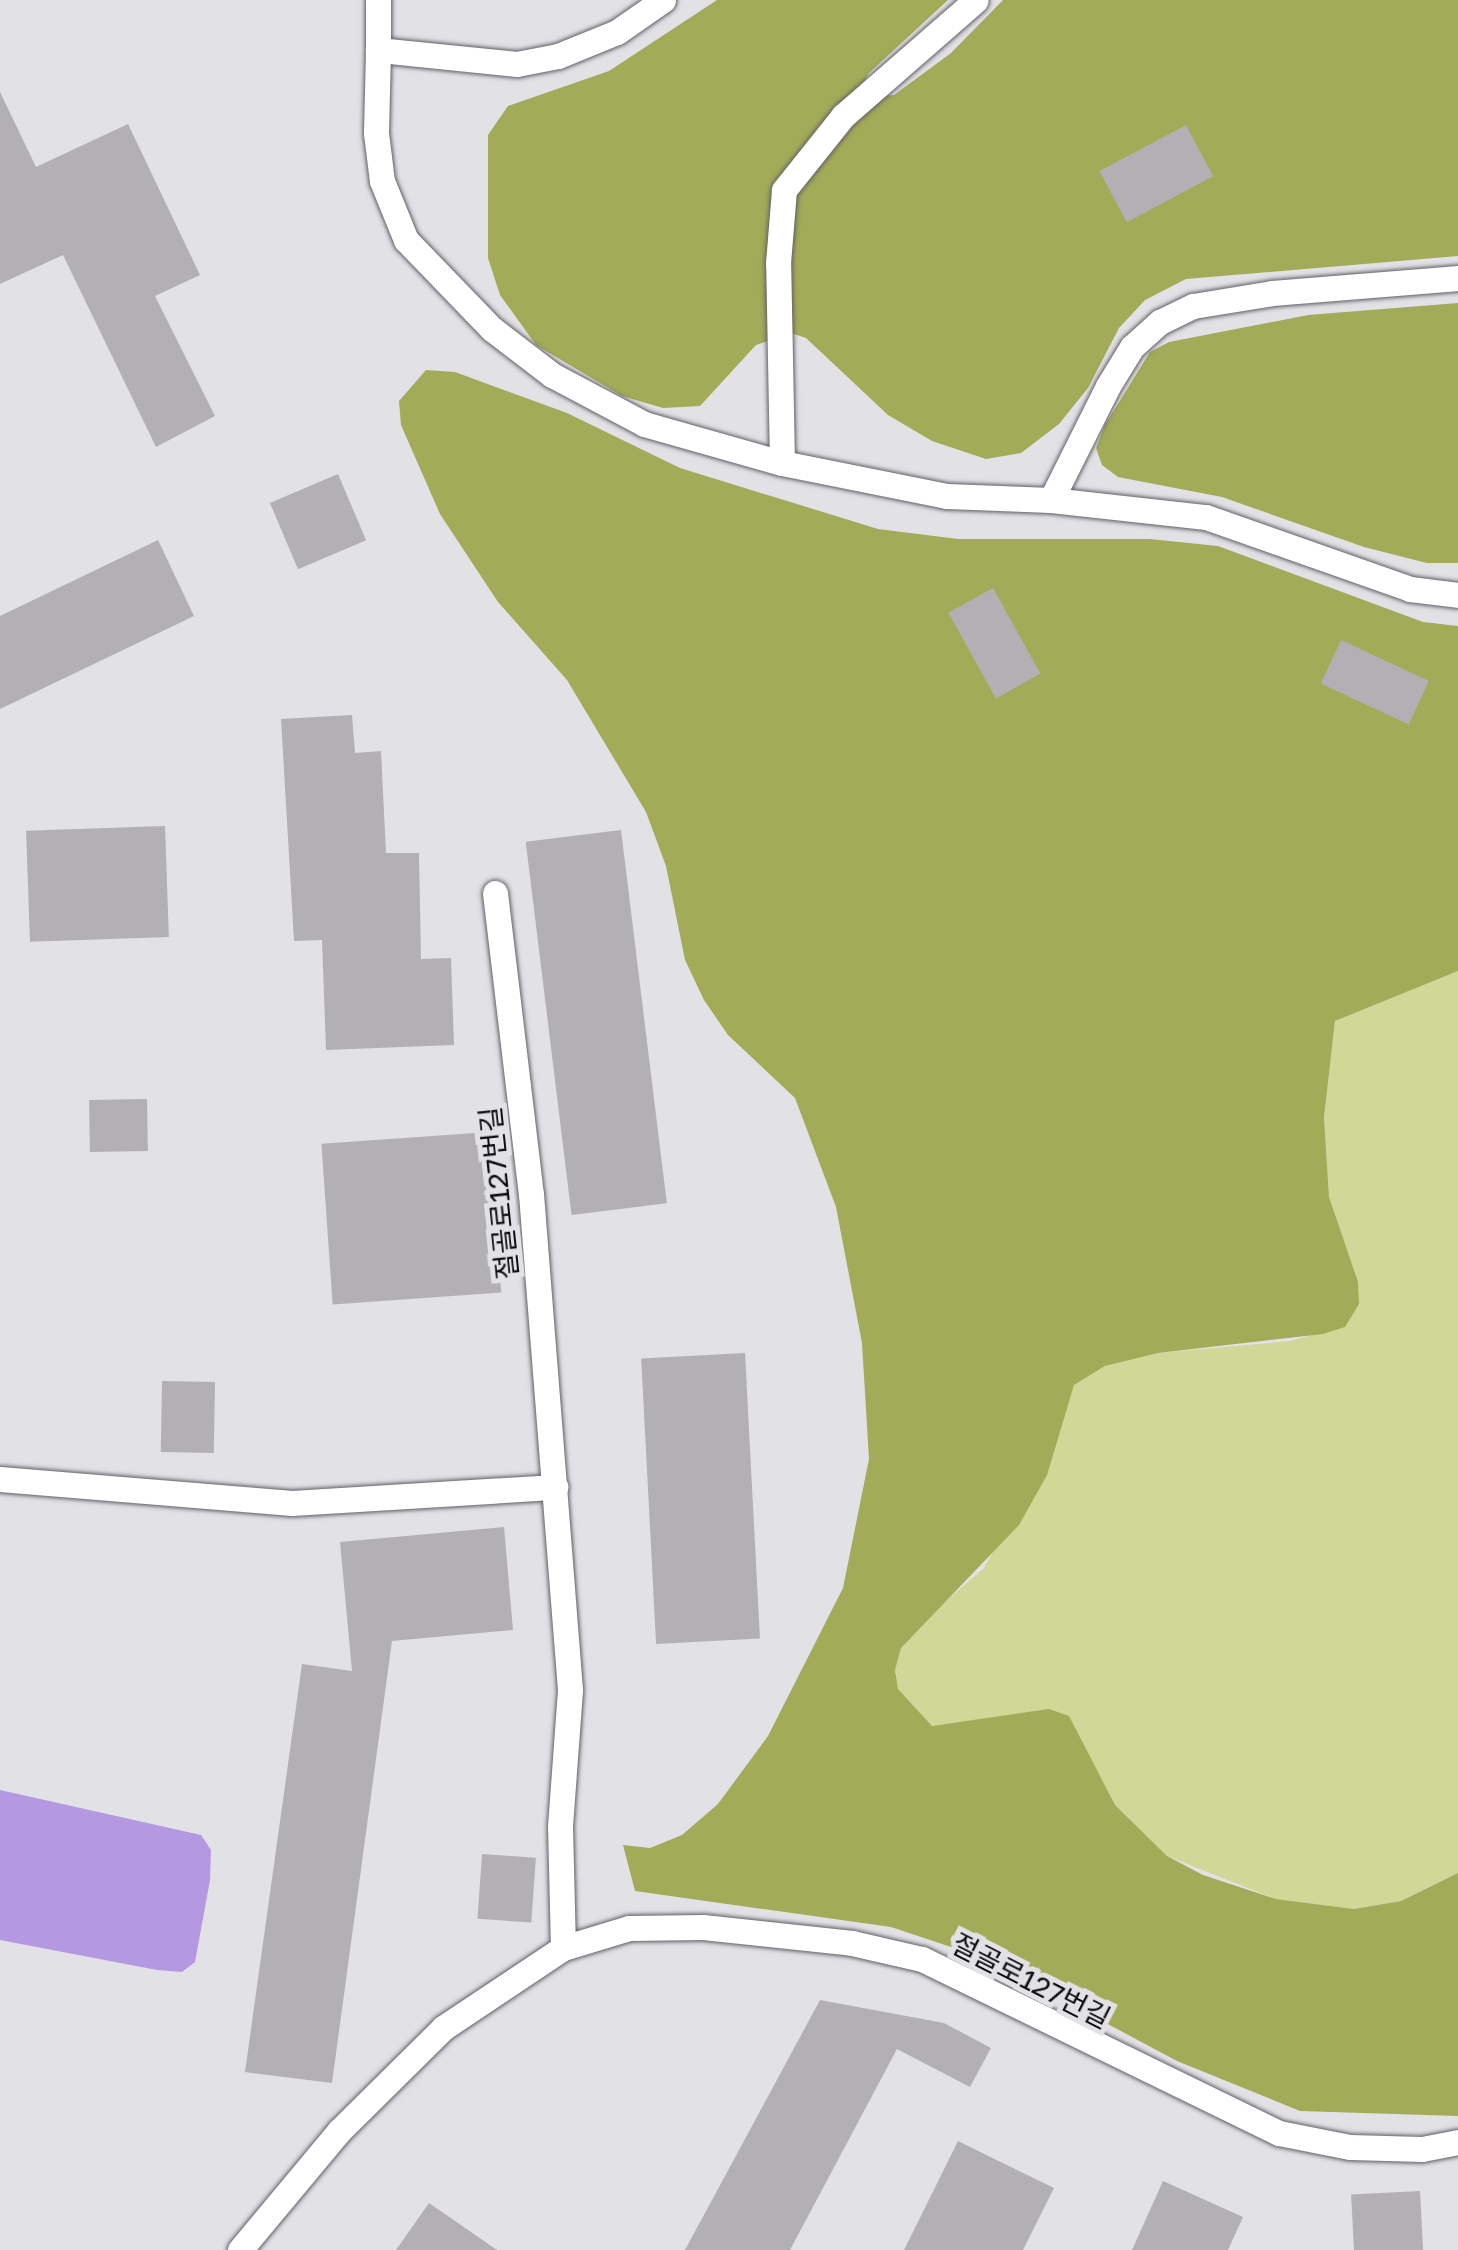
<!DOCTYPE html>
<meta charset="utf-8">
<style>
body{margin:0}
#map{position:relative;width:1458px;height:2250px;overflow:hidden;background:#e2e1e6;font-family:"Golos Text","Noto Sans KR",sans-serif}
div>[style]{position:absolute}
.green>*{inset:0;background:#cfd896}
.forest>*{inset:0;background:#a2ab58}
.water>*{inset:0;background:#b498e1}
.building>*{inset:0;background:#b2b0b5;transform-origin:0 0}
.roads{filter:drop-shadow(0 0 2px #626065) drop-shadow(0 0 2px #626065)}
.lane>*{height:25px;margin:-12.5px;padding:0 12.5px;transform-origin:12.5px;border-radius:12.5px;background:#fff}
span{translate:-50% -50%;white-space:nowrap;text-align:center;line-height:1.15;-webkit-text-stroke:10px #e2e1e6;paint-order:stroke}
.street-label{font-size:28px;color:#0e0d0f}
</style>
<div id="map">
<div class="green">
<i style="clip-path:polygon(1458px 971px,1458px 1873px,1401px 1901px,1354px 1909px,1276px 1899px,1167px 1856px,1115px 1805px,1099px 1775px,1014px 1715px,932px 1726px,898px 1689px,895px 1670px,901px 1648px,925px 1619px,984px 1568px,1059px 1430px,1074px 1385px,1105px 1366px,1158px 1353px,1290px 1341px,1345px 1326px,1342px 1239px,1329px 1197px,1324px 1117px,1335px 1021px)"></i>
</div>
<div class="forest">
<i style="clip-path:polygon(717px 0,948px 0,869px 73px,860px 88px,870px 97px,894px 95px,951px 53px,1003px 0,1458px 0,1458px 256px,1186px 279px,1145px 300px,1119px 328px,1088px 388px,1059px 424px,1021px 453px,986px 459px,932px 441px,888px 415px,806px 338px,791px 333px,756px 345px,700px 406px,663px 408px,622px 396px,536px 345px,500px 295px,488px 258px,488px 135px,508px 106px,609px 71px)"></i>
<i style="clip-path:polygon(1458px 303px,1458px 563px,1427px 563px,1364px 547px,1222px 497px,1118px 477px,1102px 465px,1096px 448px,1105px 425px,1150px 352px,1169px 342px,1308px 315px)"></i>
<i style="clip-path:polygon(426px 370px,455px 372px,567px 413px,680px 468px,878px 529px,958px 539px,1150px 539px,1218px 546px,1423px 622px,1458px 626px,1458px 971px,1335px 1021px,1324px 1117px,1329px 1197px,1358px 1282px,1359px 1304px,1345px 1327px,1323px 1334px,1158px 1353px,1105px 1366px,1074px 1385px,1047px 1475px,1019px 1525px,901px 1648px,895px 1670px,898px 1689px,932px 1726px,1049px 1709px,1069px 1716px,1115px 1805px,1167px 1856px,1203px 1875px,1276px 1899px,1354px 1909px,1401px 1901px,1458px 1873px,1458px 2116px,1300px 2111px,1177px 2061px,984px 1958px,891px 1927px,635px 1891px,623px 1845px,650px 1848px,682px 1835px,718px 1804px,768px 1736px,843px 1588px,869px 1459px,862px 1343px,836px 1207px,795px 1098px,728px 1035px,704px 1000px,685px 960px,666px 866px,646px 812px,567px 680px,498px 602px,440px 514px,401px 425px,399px 401px)"></i>
</div>
<div class="water">
<i style="clip-path:polygon(0 1790px,201px 1835px,211px 1850px,210px 1880px,195px 1962px,182px 1972px,157px 1970px,0 1940px)"></i>
</div>
<div class="building">
<i style="clip-path:polygon(0 92px,36px 167px,128px 124px,200px 275px,155px 296px,215px 416px,156px 447px,63px 255px,0 284px)"></i>
<i style="left:1186px;top:125px;width:58px;height:98px;rotate:62deg"></i>
<i style="left:338px;top:474px;width:72px;height:74px;rotate:67deg"></i>
<i style="clip-path:polygon(158px 540px,194px 616px,0 709px,0 616px)"></i>
<i style="left:993px;top:588px;width:98px;height:51px;rotate:61deg"></i>
<i style="left:1341px;top:640px;width:97px;height:48px;rotate:25deg"></i>
<i style="clip-path:polygon(352px 715px,355px 753px,381px 751px,386px 853px,419px 853px,421px 959px,451px 958px,454px 1045px,326px 1050px,322px 940px,294px 941px,281px 719px)"></i>
<i style="left:165px;top:826px;width:111px;height:139px;rotate:88deg"></i>
<i style="left:621px;top:830px;width:376px;height:96px;rotate:83deg"></i>
<i style="left:147px;top:1099px;width:52px;height:58px;rotate:89deg"></i>
<i style="left:490px;top:1132px;width:161px;height:169px;rotate:86deg"></i>
<i style="left:745px;top:1353px;width:286px;height:104px;rotate:87deg"></i>
<i style="left:162px;top:1381px;width:53px;height:71px;rotate:1deg"></i>
<i style="clip-path:polygon(504px 1527px,513px 1630px,392px 1641px,332px 2083px,245px 2072px,302px 1664px,352px 1671px,340px 1542px)"></i>
<i style="left:482px;top:1854px;width:54px;height:65px;rotate:4deg"></i>
<i style="clip-path:polygon(820px 2000px,944px 2023px,991px 2048px,970px 2087px,897px 2049px,790px 2250px,685px 2250px)"></i>
<i style="clip-path:polygon(958px 2141px,1054px 2188px,1023px 2250px,904px 2250px)"></i>
<i style="clip-path:polygon(1163px 2181px,1243px 2217px,1228px 2250px,1132px 2250px)"></i>
<i style="left:1420px;top:2191px;width:59px;height:69px;rotate:87deg"></i>
<i style="clip-path:polygon(429px 2203px,497px 2250px,396px 2250px)"></i>
</div>
<div class="roads">
<div class="lane">
<i style="left:663px;top:0;width:56px;rotate:145.2deg"></i>
<i style="left:617px;top:32px;width:64px;rotate:157.9deg"></i>
<i style="left:558px;top:56px;width:42px;rotate:169deg"></i>
<i style="left:517px;top:64px;width:140px;rotate:-174.2deg"></i>
<i style="left:378px;top:50px;width:83px;rotate:91.4deg"></i>
<i style="left:376px;top:133px;width:48px;rotate:82.9deg"></i>
<i style="left:382px;top:181px;width:64px;rotate:67.9deg"></i>
<i style="left:406px;top:240px;width:124px;rotate:46deg"></i>
<i style="left:492px;top:329px;width:76px;rotate:37.5deg"></i>
<i style="left:552px;top:375px;width:104px;rotate:28deg"></i>
<i style="left:644px;top:424px;width:143px;rotate:15.8deg"></i>
<i style="left:782px;top:463px;width:200px;rotate:-91.1deg"></i>
<i style="left:778px;top:263px;width:73px;rotate:-85.3deg"></i>
<i style="left:784px;top:190px;width:95px;rotate:-51.4deg"></i>
<i style="left:843px;top:116px;width:176px;rotate:-41.1deg"></i>
<i style="left:378px;top:50px;width:50px;rotate:-90deg"></i>
<i style="left:782px;top:463px;width:168px;rotate:11.3deg"></i>
<i style="left:947px;top:496px;width:104px;rotate:2.2deg"></i>
<i style="left:1051px;top:500px;width:127px;rotate:-63.4deg"></i>
<i style="left:1108px;top:386px;width:46px;rotate:-58.4deg"></i>
<i style="left:1132px;top:347px;width:38px;rotate:-42deg"></i>
<i style="left:1160px;top:322px;width:37px;rotate:-26deg"></i>
<i style="left:1193px;top:306px;width:80px;rotate:-9.3deg"></i>
<i style="left:1272px;top:293px;width:187px;rotate:-4.6deg"></i>
<i style="left:1051px;top:500px;width:156px;rotate:6.3deg"></i>
<i style="left:1206px;top:517px;width:216px;rotate:19.4deg"></i>
<i style="left:1410px;top:589px;width:48px;rotate:7.1deg"></i>
<i style="left:495px;top:893px;width:303px;rotate:83.2deg"></i>
<i style="left:531px;top:1194px;width:498px;rotate:85.5deg"></i>
<i style="left:570px;top:1690px;width:136px;rotate:94.2deg"></i>
<i style="left:560px;top:1826px;width:122px;rotate:88.6deg"></i>
<i style="left:0;top:1479px;width:293px;rotate:4.7deg"></i>
<i style="left:292px;top:1503px;width:264px;rotate:-3.5deg"></i>
<i style="left:240px;top:2250px;width:155px;rotate:-50.2deg"></i>
<i style="left:339px;top:2131px;width:146px;rotate:-44.7deg"></i>
<i style="left:443px;top:2028px;width:144px;rotate:-33.7deg"></i>
<i style="left:563px;top:1948px;width:69px;rotate:-16.9deg"></i>
<i style="left:629px;top:1928px;width:74px;rotate:-0.8deg"></i>
<i style="left:703px;top:1927px;width:150px;rotate:6.1deg"></i>
<i style="left:852px;top:1943px;width:72px;rotate:12.9deg"></i>
<i style="left:922px;top:1959px;width:397px;rotate:26deg"></i>
<i style="left:1279px;top:2133px;width:72px;rotate:11.2deg"></i>
<i style="left:1350px;top:2147px;width:72px;rotate:1.6deg"></i>
<i style="left:1422px;top:2149px;width:37px;rotate:-11deg"></i>
</div>
</div>
<div class="street-label">
<span style="left:499px;top:1193px;rotate:-96deg">절골로127번길</span>
<span style="left:1031px;top:1981px;rotate:27deg">절골로127번길</span>
</div>
</div>
